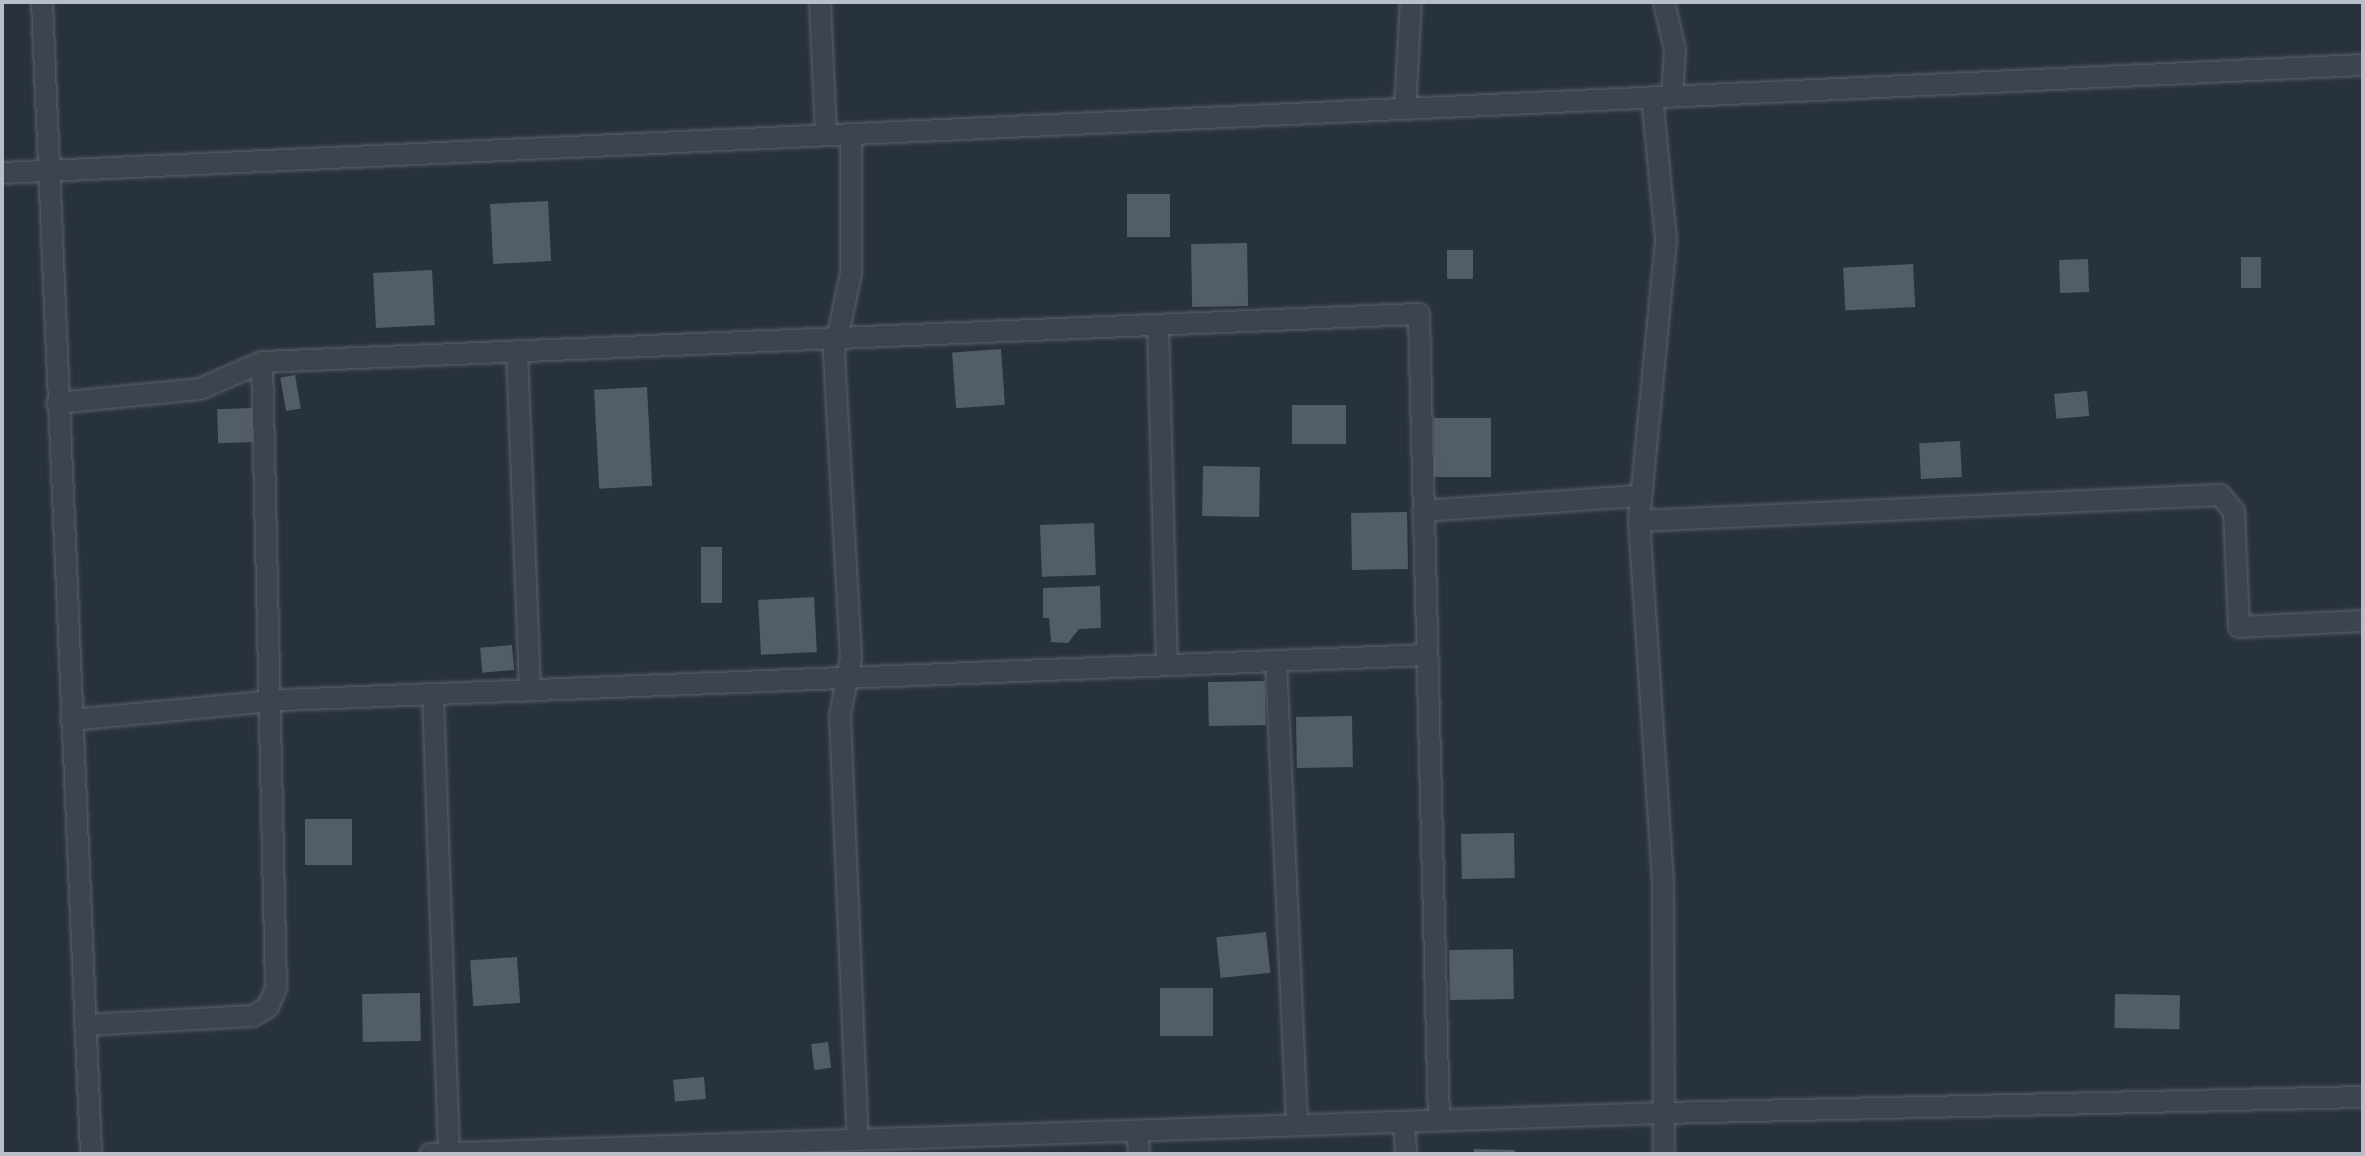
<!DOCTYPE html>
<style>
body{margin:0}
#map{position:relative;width:2365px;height:1156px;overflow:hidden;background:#28323d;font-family:"Noto Sans",sans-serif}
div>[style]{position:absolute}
.building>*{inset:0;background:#525d67;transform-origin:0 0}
.roads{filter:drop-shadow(0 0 2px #5a626b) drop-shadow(0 0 2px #5a626b)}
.street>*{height:20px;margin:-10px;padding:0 10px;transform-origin:10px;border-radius:10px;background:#3c444d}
span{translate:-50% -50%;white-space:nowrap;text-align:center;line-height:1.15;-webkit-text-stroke:6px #212932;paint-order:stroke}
.frame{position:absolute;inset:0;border:4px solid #b8bfc8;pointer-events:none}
</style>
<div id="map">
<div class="building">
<i style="left:1170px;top:194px;width:43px;height:43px;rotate:90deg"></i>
<i style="left:548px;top:201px;width:60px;height:58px;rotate:87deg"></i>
<i style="left:1247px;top:243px;width:63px;height:56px;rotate:89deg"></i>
<i style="left:1447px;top:250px;width:26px;height:29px"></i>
<i style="left:2261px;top:257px;width:31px;height:20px;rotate:90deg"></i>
<i style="left:2088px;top:259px;width:33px;height:29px;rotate:88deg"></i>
<i style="left:1913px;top:264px;width:43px;height:70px;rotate:87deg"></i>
<i style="left:432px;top:270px;width:55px;height:59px;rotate:87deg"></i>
<i style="left:1001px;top:349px;width:56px;height:49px;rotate:86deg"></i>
<i style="left:295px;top:375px;width:34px;height:15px;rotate:80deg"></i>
<i style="left:647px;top:387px;width:99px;height:53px;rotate:87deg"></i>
<i style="left:2087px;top:391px;width:25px;height:33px;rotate:85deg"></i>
<i style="left:1292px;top:405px;width:54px;height:39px"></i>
<i style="left:252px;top:408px;width:34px;height:35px;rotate:88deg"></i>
<i style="left:1434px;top:418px;width:57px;height:59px"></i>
<i style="left:1960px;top:441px;width:36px;height:41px;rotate:87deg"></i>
<i style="left:1203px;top:466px;width:57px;height:50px;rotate:1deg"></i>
<i style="left:1407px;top:512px;width:57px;height:56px;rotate:89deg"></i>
<i style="left:1094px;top:523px;width:52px;height:54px;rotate:88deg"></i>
<i style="left:701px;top:547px;width:21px;height:56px"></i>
<i style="clip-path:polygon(1100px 586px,1101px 628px,1079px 629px,1068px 643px,1051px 642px,1049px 618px,1043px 618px,1043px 588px)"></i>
<i style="left:814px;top:597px;width:55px;height:56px;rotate:87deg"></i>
<i style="left:512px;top:645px;width:25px;height:32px;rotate:85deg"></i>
<i style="left:1265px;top:681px;width:44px;height:57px;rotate:89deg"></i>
<i style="left:1352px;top:716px;width:51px;height:56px;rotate:89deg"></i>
<i style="left:305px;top:819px;width:47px;height:46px"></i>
<i style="left:1514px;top:833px;width:45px;height:53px;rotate:89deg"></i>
<i style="left:1266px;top:932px;width:41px;height:50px;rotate:84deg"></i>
<i style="left:1513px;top:949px;width:50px;height:64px;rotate:89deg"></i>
<i style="left:517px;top:957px;width:46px;height:47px;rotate:86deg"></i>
<i style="left:1213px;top:988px;width:48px;height:53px;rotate:90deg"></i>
<i style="left:420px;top:993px;width:48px;height:58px;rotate:89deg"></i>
<i style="left:2115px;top:994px;width:65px;height:34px;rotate:1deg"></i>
<i style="left:828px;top:1042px;width:26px;height:17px;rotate:83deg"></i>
<i style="left:704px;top:1077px;width:22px;height:31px;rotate:85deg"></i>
<i style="clip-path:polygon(1474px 1149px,1515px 1150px,1515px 1154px,1474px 1154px)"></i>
</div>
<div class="roads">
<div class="street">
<i style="left:42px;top:2px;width:1153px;rotate:87.56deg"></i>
<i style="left:820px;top:2px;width:133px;rotate:87.4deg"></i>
<i style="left:1664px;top:2px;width:49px;rotate:77.1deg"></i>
<i style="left:1675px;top:50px;width:46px;rotate:93.7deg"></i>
<i style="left:1652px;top:97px;width:144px;rotate:84.4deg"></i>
<i style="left:1666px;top:240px;width:282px;rotate:95.5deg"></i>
<i style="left:1639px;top:521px;width:363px;rotate:86.2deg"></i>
<i style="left:1663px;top:883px;width:271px;rotate:89.8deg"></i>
<i style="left:1405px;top:108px;width:106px;rotate:-86.8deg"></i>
<i style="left:851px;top:134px;width:139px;rotate:90deg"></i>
<i style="left:851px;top:273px;width:83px;rotate:101.9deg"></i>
<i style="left:834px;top:354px;width:303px;rotate:86.8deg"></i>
<i style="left:851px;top:657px;width:60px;rotate:100.6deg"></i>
<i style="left:840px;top:716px;width:424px;rotate:87.6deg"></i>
<i style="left:2px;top:173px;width:2363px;rotate:-2.62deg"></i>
<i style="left:1158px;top:325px;width:340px;rotate:88.5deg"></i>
<i style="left:517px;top:351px;width:340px;rotate:87.8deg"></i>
<i style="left:57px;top:403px;width:144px;rotate:-5.6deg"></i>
<i style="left:200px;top:389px;width:68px;rotate:-23.5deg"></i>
<i style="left:262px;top:362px;width:1158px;rotate:-2.38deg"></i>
<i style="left:1419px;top:314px;width:806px;rotate:88.58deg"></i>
<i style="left:1423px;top:511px;width:218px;rotate:-4deg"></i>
<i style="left:1639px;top:521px;width:582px;rotate:-2.56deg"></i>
<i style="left:2220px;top:495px;width:21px;rotate:49deg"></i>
<i style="left:2234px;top:511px;width:116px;rotate:87.5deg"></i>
<i style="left:2239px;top:627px;width:124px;rotate:-2.8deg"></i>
<i style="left:1276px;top:661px;width:464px;rotate:87.4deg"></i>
<i style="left:433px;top:695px;width:458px;rotate:88deg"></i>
<i style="left:71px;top:720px;width:212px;rotate:-5.4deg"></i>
<i style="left:282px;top:700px;width:1145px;rotate:-2.25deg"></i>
<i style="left:85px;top:1025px;width:168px;rotate:-3.1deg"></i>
<i style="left:253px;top:1016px;width:17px;rotate:-31deg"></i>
<i style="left:268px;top:1007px;width:21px;rotate:-67deg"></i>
<i style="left:276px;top:988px;width:626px;rotate:-91.28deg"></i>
<i style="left:1404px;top:1122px;width:32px;rotate:86deg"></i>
<i style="left:1137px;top:1131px;width:23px;rotate:85deg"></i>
<i style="left:430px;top:1154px;width:1234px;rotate:-1.9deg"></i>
<i style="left:1663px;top:1113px;width:700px;rotate:-1.31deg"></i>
</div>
</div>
<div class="frame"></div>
</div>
